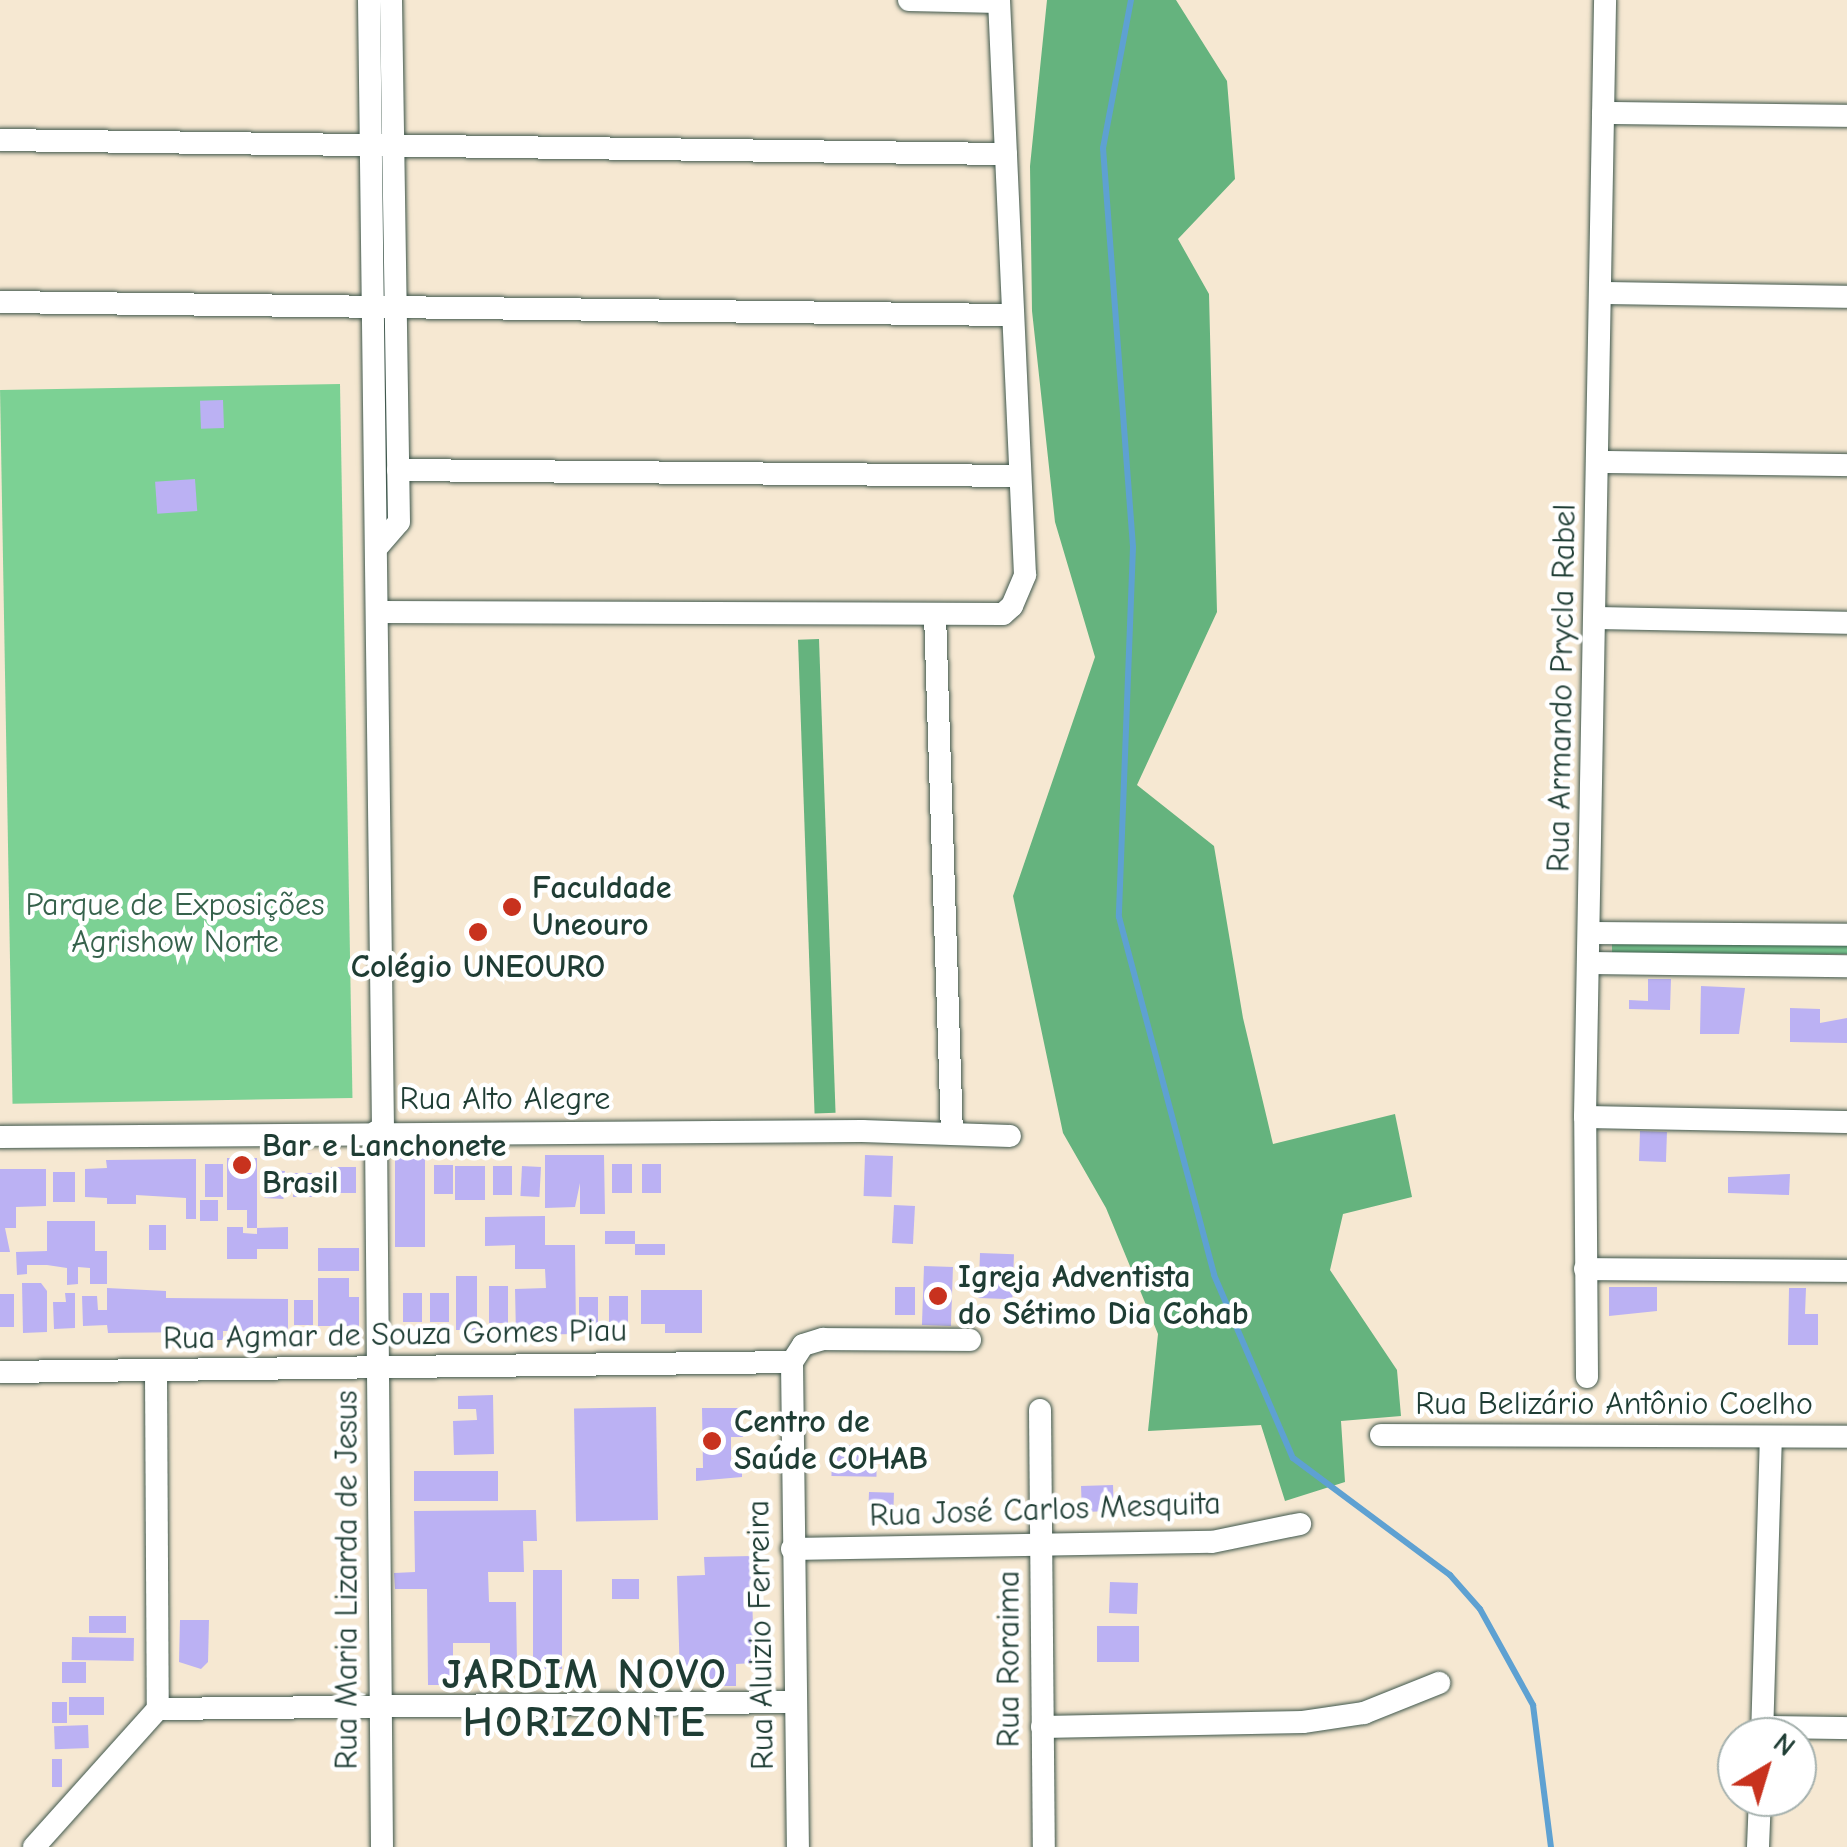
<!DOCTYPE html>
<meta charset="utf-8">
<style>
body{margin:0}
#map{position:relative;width:1847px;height:1847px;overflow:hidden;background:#f6e8d2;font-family:"Comic Neue",sans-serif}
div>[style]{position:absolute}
.green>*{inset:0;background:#7cd194;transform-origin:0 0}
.forest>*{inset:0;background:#65b37e;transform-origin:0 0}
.stream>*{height:6px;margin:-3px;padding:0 3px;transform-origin:3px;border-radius:3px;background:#5ea1d2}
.building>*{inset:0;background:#bbb1f3;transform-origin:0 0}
.roads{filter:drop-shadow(0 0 2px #3f574c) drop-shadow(0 0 2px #3f574c)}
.street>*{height:22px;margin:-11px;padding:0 11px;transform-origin:11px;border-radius:11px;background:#fff}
.dots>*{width:28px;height:28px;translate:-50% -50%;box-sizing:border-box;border:5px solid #fff;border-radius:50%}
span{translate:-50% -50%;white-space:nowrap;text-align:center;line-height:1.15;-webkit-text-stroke:9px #fff;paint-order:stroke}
.street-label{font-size:32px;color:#1f3d34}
.poi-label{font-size:32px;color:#1f3d34;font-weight:700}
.left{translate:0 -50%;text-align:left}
.park-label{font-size:32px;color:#36624c}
.district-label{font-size:42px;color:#1f3d34;font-weight:700;letter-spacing:2.5px}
.north{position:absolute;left:1717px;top:1717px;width:100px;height:100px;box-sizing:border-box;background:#fff;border:2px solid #a5b1ae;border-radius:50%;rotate:38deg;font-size:28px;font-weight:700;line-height:40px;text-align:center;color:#1f3d34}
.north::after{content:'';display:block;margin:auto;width:35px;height:45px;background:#c8321e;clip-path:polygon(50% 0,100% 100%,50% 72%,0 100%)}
</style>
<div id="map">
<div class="green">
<i style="left:340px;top:384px;width:714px;height:340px;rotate:89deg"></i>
<i style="left:1612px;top:944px;width:235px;height:10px"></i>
</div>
<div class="forest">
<i style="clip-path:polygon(1047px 0,1176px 0,1227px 81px,1235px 179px,1178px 239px,1209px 294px,1217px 612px,1137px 785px,1214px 846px,1243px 1018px,1273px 1144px,1395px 1114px,1412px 1197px,1343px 1214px,1330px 1270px,1397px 1370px,1401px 1416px,1341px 1421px,1345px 1482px,1285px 1501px,1261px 1425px,1148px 1431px,1158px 1334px,1106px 1208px,1063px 1133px,1013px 896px,1095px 657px,1055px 522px,1032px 311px,1030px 166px)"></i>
<i style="left:819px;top:639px;width:474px;height:21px;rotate:88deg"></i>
</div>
<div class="stream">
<i style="left:1131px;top:0;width:151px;rotate:100.7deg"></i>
<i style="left:1103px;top:148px;width:400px;rotate:85.7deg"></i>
<i style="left:1133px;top:547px;width:370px;rotate:92.2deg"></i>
<i style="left:1119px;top:917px;width:370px;rotate:75.1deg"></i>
<i style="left:1214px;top:1275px;width:199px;rotate:66.7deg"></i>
<i style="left:1293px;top:1458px;width:196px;rotate:36.7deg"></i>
<i style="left:1450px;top:1575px;width:45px;rotate:48.6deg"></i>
<i style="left:1480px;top:1609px;width:110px;rotate:61.1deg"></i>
<i style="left:1533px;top:1705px;width:143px;rotate:82.8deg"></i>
</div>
<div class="building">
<i style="left:223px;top:400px;width:28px;height:23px;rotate:88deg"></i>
<i style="left:195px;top:479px;width:32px;height:40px;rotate:86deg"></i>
<i style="clip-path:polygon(1648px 979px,1671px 979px,1670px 1010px,1629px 1009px,1629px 1000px,1648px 1001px)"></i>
<i style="clip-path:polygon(1701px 986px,1745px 988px,1739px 1034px,1700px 1034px)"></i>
<i style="clip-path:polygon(1790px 1008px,1820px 1009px,1820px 1023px,1847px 1018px,1847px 1043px,1790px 1042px)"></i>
<i style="left:1640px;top:1131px;width:27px;height:30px;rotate:2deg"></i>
<i style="clip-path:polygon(545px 1155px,604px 1155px,605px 1214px,580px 1214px,580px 1183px,575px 1207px,545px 1208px)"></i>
<i style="left:865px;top:1155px;width:28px;height:41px;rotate:2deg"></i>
<i style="left:395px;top:1157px;width:30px;height:90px"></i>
<i style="clip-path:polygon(227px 1158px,257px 1158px,257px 1228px,288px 1227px,288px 1249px,257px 1249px,257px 1259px,227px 1259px,227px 1227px,243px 1227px,243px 1233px,257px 1234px,257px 1228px,247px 1228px,247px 1210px,227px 1210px)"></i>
<i style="clip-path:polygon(196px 1159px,196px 1219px,186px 1219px,186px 1198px,136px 1195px,136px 1204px,107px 1204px,107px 1198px,85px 1197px,85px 1169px,107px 1168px,106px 1160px)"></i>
<i style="left:205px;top:1164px;width:18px;height:33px"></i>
<i style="left:612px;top:1164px;width:20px;height:29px"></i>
<i style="left:642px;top:1164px;width:19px;height:29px"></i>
<i style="left:434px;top:1165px;width:19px;height:29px"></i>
<i style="left:455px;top:1166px;width:30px;height:34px"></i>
<i style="left:512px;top:1166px;width:29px;height:19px;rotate:90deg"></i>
<i style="left:522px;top:1166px;width:19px;height:30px;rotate:3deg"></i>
<i style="left:331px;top:1167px;width:25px;height:26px"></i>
<i style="clip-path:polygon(0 1169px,46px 1169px,46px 1206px,16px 1207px,16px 1228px,5px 1228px,10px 1252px,0 1252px)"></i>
<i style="left:266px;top:1170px;width:19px;height:28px;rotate:3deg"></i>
<i style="left:53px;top:1172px;width:22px;height:30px"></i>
<i style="left:293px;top:1173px;width:19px;height:24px"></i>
<i style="clip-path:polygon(1790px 1174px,1789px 1195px,1728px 1193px,1728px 1177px)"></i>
<i style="left:200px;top:1200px;width:18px;height:21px"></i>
<i style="left:894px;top:1205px;width:21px;height:38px;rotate:3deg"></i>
<i style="clip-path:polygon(545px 1216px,545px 1245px,575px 1245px,576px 1334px,516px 1335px,515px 1289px,546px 1288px,545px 1269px,515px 1269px,515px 1245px,485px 1246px,485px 1217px)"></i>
<i style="clip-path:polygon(47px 1221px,95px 1221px,95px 1251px,107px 1251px,107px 1284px,90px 1284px,90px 1268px,78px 1267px,78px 1284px,67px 1285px,67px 1268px,47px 1265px,27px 1265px,27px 1274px,17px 1275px,16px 1252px,47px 1251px)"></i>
<i style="left:149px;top:1225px;width:17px;height:25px"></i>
<i style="left:605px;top:1231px;width:30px;height:13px"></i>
<i style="left:635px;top:1244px;width:30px;height:11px"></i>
<i style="left:318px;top:1248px;width:41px;height:23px"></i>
<i style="left:980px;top:1253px;width:34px;height:45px;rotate:2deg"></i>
<i style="left:924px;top:1266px;width:29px;height:59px;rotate:2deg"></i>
<i style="left:456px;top:1276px;width:21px;height:54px"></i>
<i style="clip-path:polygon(318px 1278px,349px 1278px,349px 1297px,359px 1297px,359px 1338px,350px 1338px,350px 1326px,318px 1326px)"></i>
<i style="clip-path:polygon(22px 1283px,41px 1283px,47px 1291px,47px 1332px,23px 1333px)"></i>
<i style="left:489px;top:1286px;width:19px;height:37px"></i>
<i style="left:895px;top:1287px;width:20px;height:28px"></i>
<i style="clip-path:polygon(1609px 1287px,1657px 1287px,1657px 1311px,1609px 1316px)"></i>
<i style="clip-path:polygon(107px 1288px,166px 1291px,166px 1298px,288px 1299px,288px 1331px,223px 1331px,223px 1340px,197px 1340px,197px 1332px,108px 1333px,107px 1325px,83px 1326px,82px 1296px,97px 1296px,98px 1310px,107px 1310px)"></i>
<i style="clip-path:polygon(1789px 1288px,1806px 1288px,1805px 1314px,1818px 1314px,1818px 1345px,1788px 1345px)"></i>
<i style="clip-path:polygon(641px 1290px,702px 1290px,702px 1333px,665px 1333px,665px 1324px,641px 1324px)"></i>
<i style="clip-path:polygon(65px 1293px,75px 1293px,75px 1328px,54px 1329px,53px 1302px,66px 1302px)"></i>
<i style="left:403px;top:1293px;width:19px;height:29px"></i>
<i style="left:430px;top:1293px;width:19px;height:29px"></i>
<i style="left:0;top:1294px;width:14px;height:33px"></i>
<i style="left:609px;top:1296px;width:19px;height:29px"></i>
<i style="left:579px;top:1297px;width:19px;height:28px"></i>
<i style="left:294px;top:1300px;width:19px;height:25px"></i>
<i style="clip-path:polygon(493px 1395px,494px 1454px,454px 1455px,453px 1421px,477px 1420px,476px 1409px,458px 1409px,458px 1396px)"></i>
<i style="left:656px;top:1407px;width:113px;height:82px;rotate:89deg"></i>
<i style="clip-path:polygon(702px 1408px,742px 1408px,743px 1437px,731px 1437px,731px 1463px,742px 1463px,742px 1477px,696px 1481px,696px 1468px,703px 1468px)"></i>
<i style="left:832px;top:1445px;width:45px;height:31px;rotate:1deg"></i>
<i style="left:414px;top:1471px;width:84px;height:30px"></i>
<i style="left:1113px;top:1485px;width:26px;height:32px;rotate:88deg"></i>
<i style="left:869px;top:1492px;width:25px;height:27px;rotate:2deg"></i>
<i style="clip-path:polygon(536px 1510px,537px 1541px,523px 1541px,524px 1572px,488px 1572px,489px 1602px,516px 1602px,517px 1664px,490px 1665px,490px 1643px,453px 1643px,453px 1685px,428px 1685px,427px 1589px,395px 1589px,394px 1573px,415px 1572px,414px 1511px)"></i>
<i style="clip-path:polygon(751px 1556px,754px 1663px,736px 1664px,736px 1686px,717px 1686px,717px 1679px,680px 1679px,677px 1576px,705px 1575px,704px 1557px)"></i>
<i style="left:533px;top:1570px;width:29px;height:99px"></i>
<i style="left:612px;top:1579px;width:27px;height:20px"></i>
<i style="left:1110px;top:1582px;width:28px;height:31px;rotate:2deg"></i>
<i style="left:89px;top:1616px;width:37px;height:17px"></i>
<i style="clip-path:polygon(180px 1620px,209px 1620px,208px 1662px,201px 1669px,179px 1662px)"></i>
<i style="left:1097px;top:1626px;width:42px;height:36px"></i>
<i style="left:72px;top:1637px;width:62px;height:23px;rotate:1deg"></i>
<i style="left:62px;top:1662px;width:24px;height:21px"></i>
<i style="left:69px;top:1697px;width:35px;height:18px"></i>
<i style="left:52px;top:1702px;width:15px;height:21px"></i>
<i style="left:88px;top:1725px;width:23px;height:34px;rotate:88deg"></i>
<i style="left:52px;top:1759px;width:10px;height:28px"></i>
</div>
<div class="roads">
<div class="street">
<i style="left:369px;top:0;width:1132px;rotate:89.29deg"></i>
<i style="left:909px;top:0;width:90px;rotate:1.3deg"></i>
<i style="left:1603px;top:113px;width:244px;rotate:0.7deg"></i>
<i style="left:0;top:140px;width:1006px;rotate:0.8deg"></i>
<i style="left:1601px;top:293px;width:246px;rotate:0.9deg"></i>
<i style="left:0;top:302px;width:1013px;rotate:0.74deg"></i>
<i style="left:1599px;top:462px;width:248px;rotate:0.7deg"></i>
<i style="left:398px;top:470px;width:622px;rotate:0.55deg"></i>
<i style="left:379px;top:545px;width:30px;rotate:-49deg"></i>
<i style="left:399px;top:522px;width:522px;rotate:-90.88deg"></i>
<i style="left:378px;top:612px;width:625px;rotate:0.18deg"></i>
<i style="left:1003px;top:614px;width:12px;rotate:-42deg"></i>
<i style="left:1012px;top:606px;width:34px;rotate:-67deg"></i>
<i style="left:1025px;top:575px;width:576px;rotate:-92.59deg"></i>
<i style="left:935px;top:614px;width:520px;rotate:88.13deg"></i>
<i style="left:1595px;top:618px;width:252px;rotate:1.1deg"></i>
<i style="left:1590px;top:933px;width:257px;rotate:0.4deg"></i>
<i style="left:1590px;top:963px;width:257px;rotate:0.7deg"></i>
<i style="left:1585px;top:1117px;width:262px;rotate:1.1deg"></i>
<i style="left:376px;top:1132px;width:715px;rotate:89.52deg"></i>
<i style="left:0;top:1137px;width:862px;rotate:-0.4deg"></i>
<i style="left:862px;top:1131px;width:148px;rotate:1.9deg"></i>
<i style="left:1585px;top:1269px;width:262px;rotate:0.4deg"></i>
<i style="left:792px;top:1362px;width:485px;rotate:89.3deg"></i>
<i style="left:792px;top:1362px;width:20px;rotate:-57deg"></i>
<i style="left:803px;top:1345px;width:21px;rotate:-17deg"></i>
<i style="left:823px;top:1339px;width:147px;rotate:0.4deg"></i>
<i style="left:156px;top:1371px;width:338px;rotate:89.7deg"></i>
<i style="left:0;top:1372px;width:792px;rotate:-0.72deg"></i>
<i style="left:1587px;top:1377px;width:260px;rotate:-90.4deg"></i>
<i style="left:1585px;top:1117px;width:1117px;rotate:-88.97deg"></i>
<i style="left:1040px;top:1410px;width:437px;rotate:89.5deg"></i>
<i style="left:1381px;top:1435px;width:466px;rotate:0.2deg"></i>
<i style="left:792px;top:1549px;width:420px;rotate:-1deg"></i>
<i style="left:1212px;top:1542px;width:90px;rotate:-11.6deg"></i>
<i style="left:158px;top:1709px;width:634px;rotate:-0.63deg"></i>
<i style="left:1042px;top:1727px;width:261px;rotate:-1.1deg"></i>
<i style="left:1303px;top:1722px;width:62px;rotate:-8.4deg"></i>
<i style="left:1364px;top:1713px;width:81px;rotate:-21.8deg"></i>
<i style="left:1762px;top:1727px;width:85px;rotate:0.7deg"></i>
<i style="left:1762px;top:1737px;width:300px;rotate:-88.3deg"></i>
<i style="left:34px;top:1847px;width:186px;rotate:-48.1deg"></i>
<i style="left:1758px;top:1847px;width:50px;rotate:-87.7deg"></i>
</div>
</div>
<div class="dots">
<i style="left:512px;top:907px;background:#c8321e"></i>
<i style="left:478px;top:932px;background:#c8321e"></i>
<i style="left:242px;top:1165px;background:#c8321e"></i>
<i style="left:938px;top:1296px;background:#c8321e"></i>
<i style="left:712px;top:1441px;background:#c8321e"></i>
</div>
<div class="street-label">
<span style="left:1562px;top:688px;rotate:-89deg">Rua Armando Prycla Rabel</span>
<span style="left:505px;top:1099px">Rua Alto Alegre</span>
<span style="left:395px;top:1335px;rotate:-1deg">Rua Agmar de Souza Gomes Piau</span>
<span style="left:1614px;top:1404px">Rua Belizário Antônio Coelho</span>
<span style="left:1045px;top:1510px;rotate:-2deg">Rua José Carlos Mesquita</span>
<span style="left:347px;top:1580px;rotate:-90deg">Rua Maria Lizarda de Jesus</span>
<span style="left:761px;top:1635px;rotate:-91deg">Rua Aluizio Ferreira</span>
<span style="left:1009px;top:1659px;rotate:-90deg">Rua Roraima</span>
</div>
<div class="poi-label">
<span class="left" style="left:532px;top:907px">Faculdade<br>Uneouro</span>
<span style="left:478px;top:967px">Colégio UNEOURO</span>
<span class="left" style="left:262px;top:1165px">Bar e Lanchonete<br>Brasil</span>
<span class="left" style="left:958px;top:1296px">Igreja Adventista<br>do Sétimo Dia Cohab</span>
<span class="left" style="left:734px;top:1441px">Centro de<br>Saúde COHAB</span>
</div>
<div class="park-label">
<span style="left:175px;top:924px">Parque de Exposições<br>Agrishow Norte</span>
</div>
<div class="district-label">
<span style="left:585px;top:1699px">JARDIM NOVO<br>HORIZONTE</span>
</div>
<div class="north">N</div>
</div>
